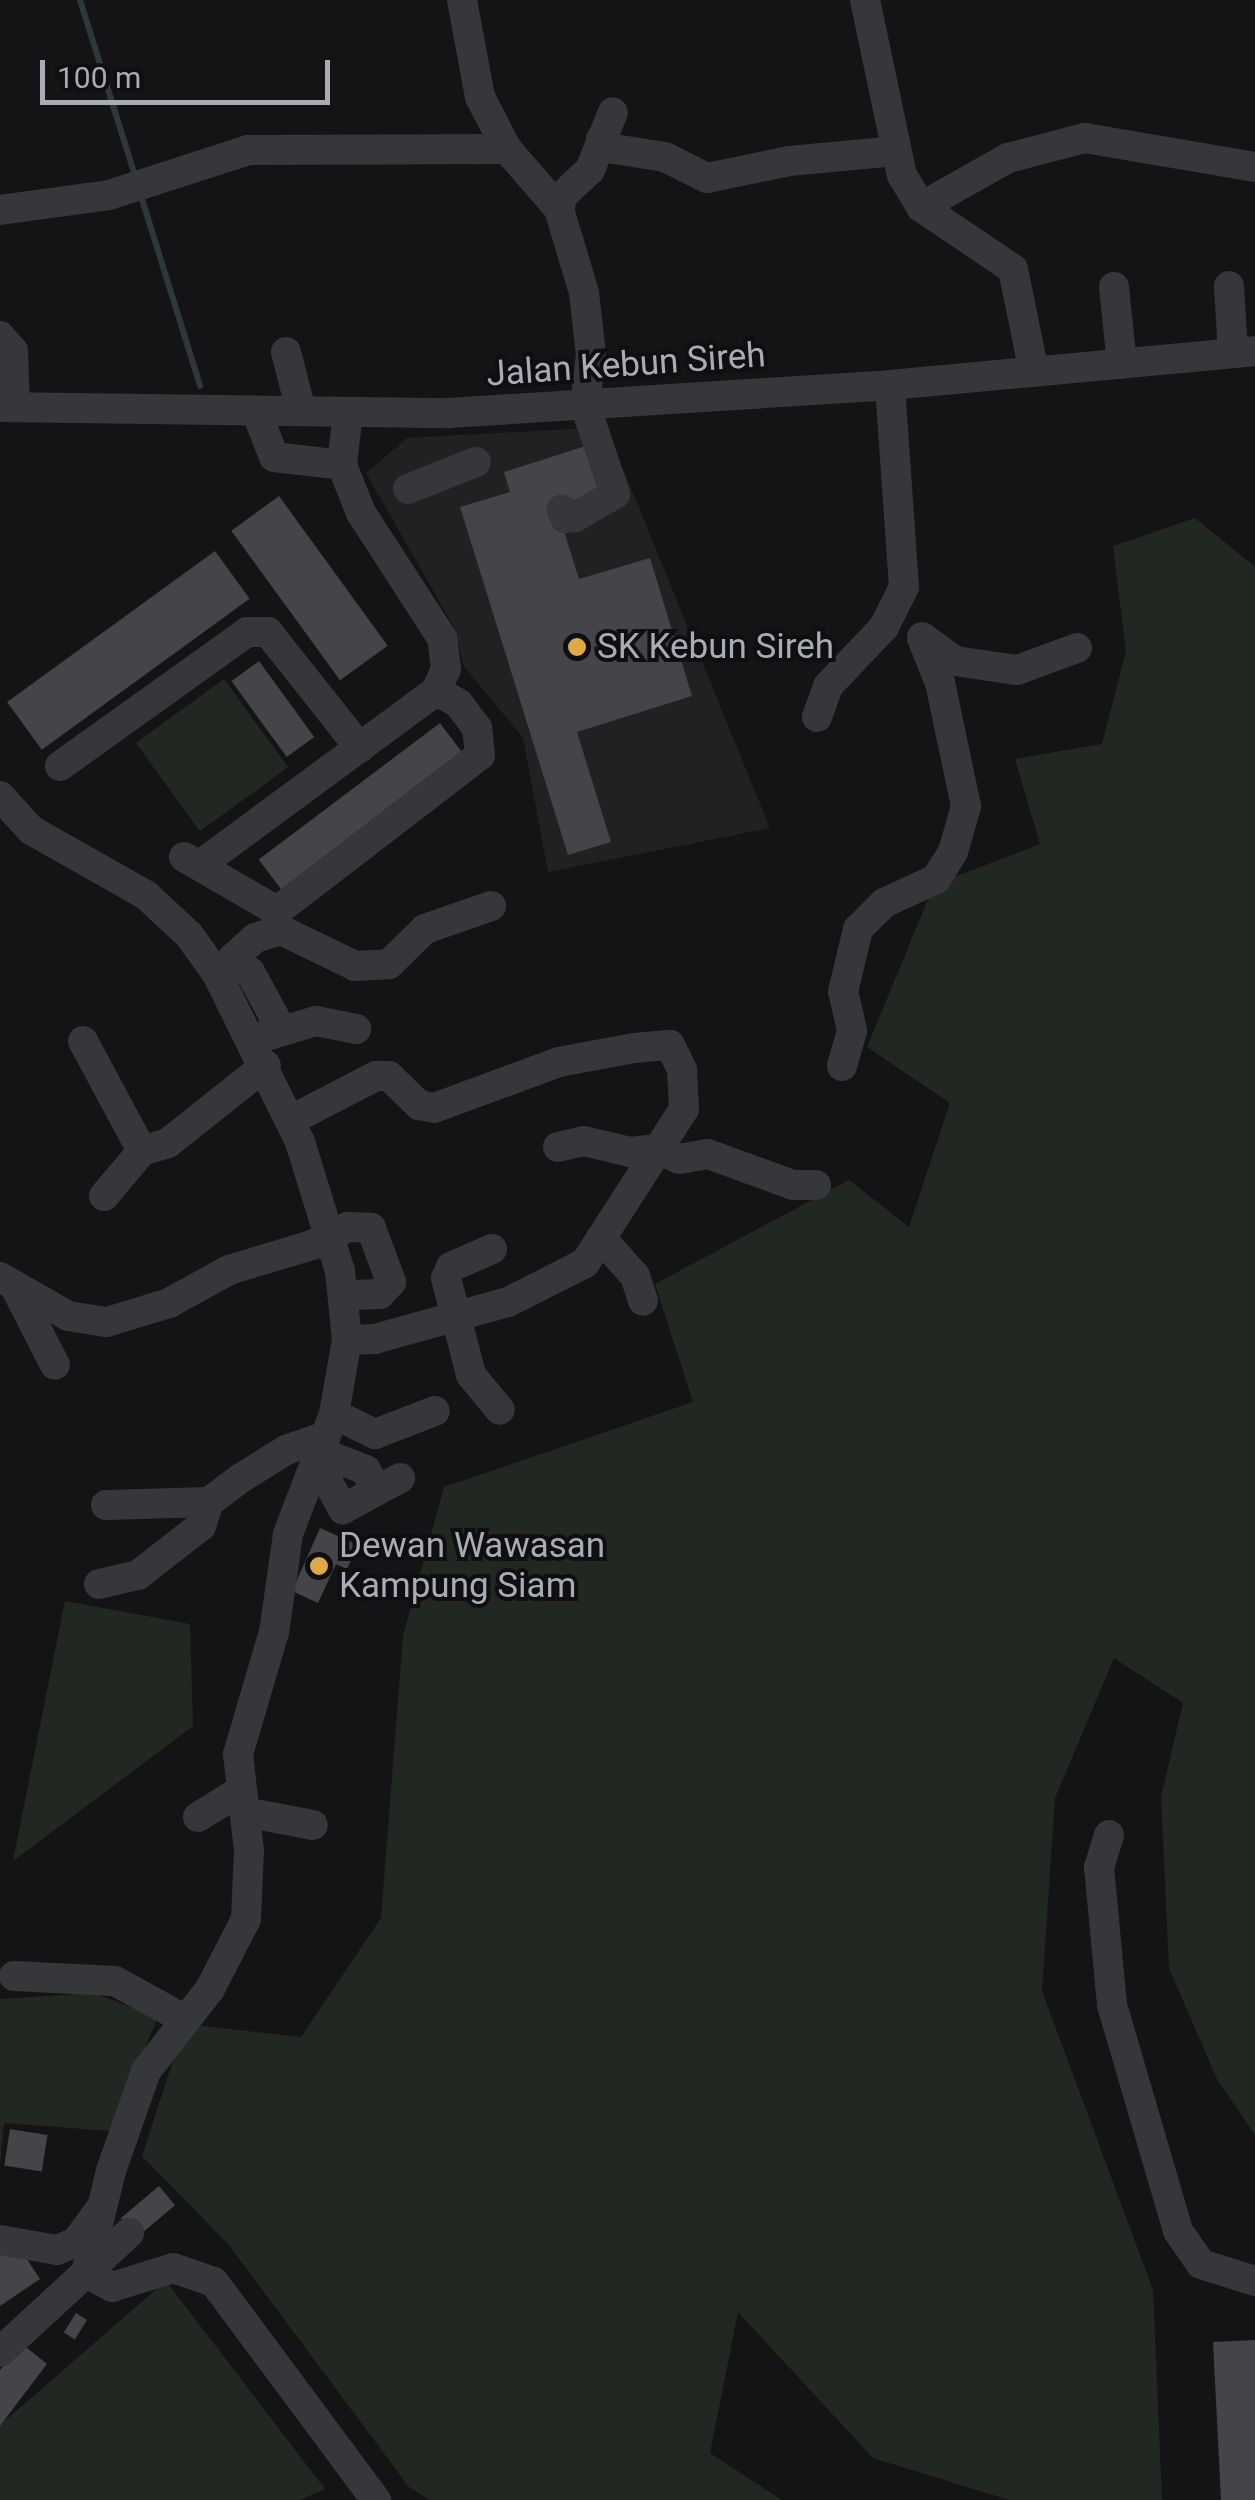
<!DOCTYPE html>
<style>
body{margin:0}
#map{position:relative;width:1255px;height:2500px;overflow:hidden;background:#141416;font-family:Roboto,sans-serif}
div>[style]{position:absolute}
.built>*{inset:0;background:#212123}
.green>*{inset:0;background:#212822;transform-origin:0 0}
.stream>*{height:6px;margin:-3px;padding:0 3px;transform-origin:3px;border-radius:3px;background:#2f373d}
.building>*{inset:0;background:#444449;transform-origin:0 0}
.minor>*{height:30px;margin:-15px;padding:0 15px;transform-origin:15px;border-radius:15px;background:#36373a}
.dots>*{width:28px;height:28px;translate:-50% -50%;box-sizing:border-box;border:5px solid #0f0f11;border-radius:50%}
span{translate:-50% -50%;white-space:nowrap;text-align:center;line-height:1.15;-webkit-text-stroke:8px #0f0f11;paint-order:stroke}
.street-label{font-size:35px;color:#a8acb5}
.poi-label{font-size:35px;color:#a8acb5}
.left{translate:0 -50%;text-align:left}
.scale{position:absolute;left:40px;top:60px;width:290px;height:45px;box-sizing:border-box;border:5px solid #a8acb5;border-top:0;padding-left:12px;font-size:30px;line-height:35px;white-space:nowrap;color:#a8acb5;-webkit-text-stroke:8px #0f0f11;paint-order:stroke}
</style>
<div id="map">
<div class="built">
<i style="clip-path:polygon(606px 427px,770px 828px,548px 872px,523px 738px,463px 665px,455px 629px,366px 473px,407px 438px)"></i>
</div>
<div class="green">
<i style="clip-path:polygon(1195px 518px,1255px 567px,1255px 2135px,1217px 2079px,1169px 1968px,1161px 1797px,1183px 1703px,1114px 1658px,1055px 1798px,1042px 1991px,1153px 2290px,1162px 2500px,1009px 2500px,873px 2458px,738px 2312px,710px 2453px,782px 2500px,430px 2500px,409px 2487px,228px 2244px,142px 2156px,185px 2024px,301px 2037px,381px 1918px,403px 1636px,444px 1487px,693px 1402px,655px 1284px,849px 1180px,909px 1227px,950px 1103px,867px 1047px,934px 885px,1040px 844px,1015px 759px,1102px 744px,1126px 651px,1113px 546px)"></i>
<i style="left:224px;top:679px;width:109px;height:109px;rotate:54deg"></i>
<i style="clip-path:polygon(65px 1601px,190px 1624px,193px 1726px,13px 1861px)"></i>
<i style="clip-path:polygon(93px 1993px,158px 2017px,110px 2131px,4px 2123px,0 2164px,0 1999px)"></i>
<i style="clip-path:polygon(166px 2281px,325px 2489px,300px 2500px,0 2500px,0 2425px)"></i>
</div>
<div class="stream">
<i style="left:80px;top:0;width:188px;rotate:72.6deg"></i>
<i style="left:141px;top:196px;width:199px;rotate:72.7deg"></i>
</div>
<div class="building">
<i style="clip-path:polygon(595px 443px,610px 493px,557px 509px,579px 579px,650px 558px,692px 696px,577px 732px,611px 842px,568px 855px,460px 507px,510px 492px,504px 472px)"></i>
<i style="left:279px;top:496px;width:185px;height:59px;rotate:54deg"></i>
<i style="left:215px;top:551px;width:59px;height:257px;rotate:54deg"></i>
<i style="left:259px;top:661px;width:94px;height:34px;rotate:54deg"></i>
<i style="left:440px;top:723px;width:45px;height:227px;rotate:53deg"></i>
<i style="clip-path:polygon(320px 1528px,358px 1545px,347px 1569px,336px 1564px,318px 1603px,292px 1591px)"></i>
<i style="left:10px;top:2129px;width:38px;height:37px;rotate:9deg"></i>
<i style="left:159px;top:2186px;width:25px;height:50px;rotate:50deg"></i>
<i style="clip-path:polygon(0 2244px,17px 2244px,40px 2279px,0 2306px)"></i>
<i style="left:76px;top:2313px;width:13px;height:23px;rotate:32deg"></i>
<i style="clip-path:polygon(1255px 2340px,1255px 2500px,1221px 2500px,1213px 2342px)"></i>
<i style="clip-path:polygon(21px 2343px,47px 2364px,0 2426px,0 2370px)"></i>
</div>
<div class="minor">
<i style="left:462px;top:0;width:99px;rotate:79.5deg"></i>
<i style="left:480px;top:97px;width:59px;rotate:62.6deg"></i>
<i style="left:507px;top:149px;width:79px;rotate:49.1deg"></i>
<i style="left:559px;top:209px;width:88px;rotate:73.4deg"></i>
<i style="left:584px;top:293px;width:61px;rotate:83.5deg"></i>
<i style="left:591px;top:354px;width:51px;rotate:96.7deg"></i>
<i style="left:585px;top:405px;width:94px;rotate:71.4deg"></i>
<i style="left:615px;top:494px;width:46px;rotate:150.1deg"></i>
<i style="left:575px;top:517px;width:10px;rotate:174deg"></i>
<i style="left:565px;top:518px;width:9px;rotate:-111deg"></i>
<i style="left:865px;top:0;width:179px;rotate:78.1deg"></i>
<i style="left:902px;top:175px;width:37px;rotate:59deg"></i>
<i style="left:921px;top:207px;width:111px;rotate:34deg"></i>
<i style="left:1013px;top:269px;width:105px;rotate:78.5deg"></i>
<i style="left:601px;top:139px;width:16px;rotate:38deg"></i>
<i style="left:614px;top:149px;width:52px;rotate:8.9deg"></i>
<i style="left:665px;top:157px;width:47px;rotate:26.6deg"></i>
<i style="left:707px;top:178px;width:84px;rotate:-11.7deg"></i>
<i style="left:789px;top:161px;width:107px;rotate:-5.3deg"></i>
<i style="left:921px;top:207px;width:100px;rotate:-29.4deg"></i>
<i style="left:1008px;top:158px;width:80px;rotate:-14.6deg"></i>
<i style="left:1085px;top:138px;width:172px;rotate:9.7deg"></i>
<i style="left:559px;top:209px;width:15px;rotate:-74deg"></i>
<i style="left:563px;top:195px;width:37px;rotate:-43deg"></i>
<i style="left:590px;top:170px;width:62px;rotate:-68.4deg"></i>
<i style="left:0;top:210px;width:110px;rotate:-7.8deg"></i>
<i style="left:109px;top:195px;width:146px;rotate:-17.9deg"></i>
<i style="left:248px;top:150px;width:259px;rotate:-0.2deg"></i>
<i style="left:1229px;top:286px;width:67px;rotate:86.6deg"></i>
<i style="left:1114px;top:287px;width:77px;rotate:84.1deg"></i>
<i style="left:0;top:336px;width:20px;rotate:49deg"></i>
<i style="left:13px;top:351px;width:56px;rotate:88deg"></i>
<i style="left:286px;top:352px;width:61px;rotate:75.7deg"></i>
<i style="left:0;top:407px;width:448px;rotate:0.8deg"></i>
<i style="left:448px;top:413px;width:443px;rotate:-3.6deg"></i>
<i style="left:890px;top:385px;width:367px;rotate:-5.3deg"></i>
<i style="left:256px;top:411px;width:49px;rotate:68.6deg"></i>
<i style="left:274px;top:457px;width:68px;rotate:6.7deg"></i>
<i style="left:408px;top:489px;width:73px;rotate:-21.7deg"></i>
<i style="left:922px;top:637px;width:41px;rotate:36deg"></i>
<i style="left:955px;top:661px;width:63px;rotate:8.3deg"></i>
<i style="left:1017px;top:670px;width:64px;rotate:-20.1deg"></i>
<i style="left:817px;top:717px;width:33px;rotate:-70deg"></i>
<i style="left:828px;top:686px;width:81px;rotate:-46.5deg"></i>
<i style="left:884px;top:627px;width:45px;rotate:-63.4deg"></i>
<i style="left:904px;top:587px;width:202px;rotate:-94deg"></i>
<i style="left:60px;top:766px;width:230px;rotate:-35.6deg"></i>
<i style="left:247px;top:632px;width:21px"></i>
<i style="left:268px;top:632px;width:148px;rotate:51.6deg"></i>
<i style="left:0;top:796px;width:46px;rotate:47.6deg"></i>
<i style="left:31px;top:830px;width:132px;rotate:29.5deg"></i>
<i style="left:146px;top:895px;width:59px;rotate:42.9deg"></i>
<i style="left:189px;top:935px;width:48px;rotate:54.3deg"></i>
<i style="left:217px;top:974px;width:187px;rotate:63.7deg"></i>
<i style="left:300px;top:1142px;width:135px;rotate:72.8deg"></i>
<i style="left:340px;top:1271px;width:69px;rotate:84.2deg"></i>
<i style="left:347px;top:1340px;width:75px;rotate:100deg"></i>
<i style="left:334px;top:1414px;width:129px;rotate:111deg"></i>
<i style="left:288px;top:1534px;width:99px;rotate:98.1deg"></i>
<i style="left:274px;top:1632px;width:127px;rotate:106.4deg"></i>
<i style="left:238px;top:1754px;width:97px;rotate:83.5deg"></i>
<i style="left:249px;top:1850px;width:69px;rotate:92.5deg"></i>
<i style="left:246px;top:1919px;width:79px;rotate:117.2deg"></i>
<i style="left:210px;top:1989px;width:104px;rotate:128deg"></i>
<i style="left:146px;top:2071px;width:106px;rotate:109.3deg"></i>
<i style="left:111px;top:2171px;width:105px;rotate:103.8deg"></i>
<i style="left:184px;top:857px;width:108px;rotate:30.1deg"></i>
<i style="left:277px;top:911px;width:256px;rotate:-37.5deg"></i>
<i style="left:480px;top:755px;width:27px;rotate:-96deg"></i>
<i style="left:477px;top:728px;width:31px;rotate:-127deg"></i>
<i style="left:458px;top:703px;width:25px;rotate:-151deg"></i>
<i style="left:200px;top:865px;width:293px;rotate:-36.4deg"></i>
<i style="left:436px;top:691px;width:24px;rotate:-66deg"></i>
<i style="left:446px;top:669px;width:31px;rotate:-97deg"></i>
<i style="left:442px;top:638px;width:149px;rotate:-122.9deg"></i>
<i style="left:361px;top:513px;width:52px;rotate:-111.6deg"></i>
<i style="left:342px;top:465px;width:53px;rotate:-83.5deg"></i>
<i style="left:235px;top:964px;width:6px;rotate:-108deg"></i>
<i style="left:233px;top:958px;width:30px;rotate:-42deg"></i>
<i style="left:255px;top:938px;width:27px;rotate:-17deg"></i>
<i style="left:281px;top:930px;width:82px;rotate:25.9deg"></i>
<i style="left:355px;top:966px;width:34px;rotate:-3deg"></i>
<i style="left:389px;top:964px;width:50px;rotate:-44.2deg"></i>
<i style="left:425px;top:929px;width:70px;rotate:-19.2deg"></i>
<i style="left:219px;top:973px;width:18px;rotate:-29deg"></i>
<i style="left:235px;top:964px;width:17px;rotate:28deg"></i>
<i style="left:250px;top:972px;width:50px;rotate:61.4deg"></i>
<i style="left:274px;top:1016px;width:16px;rotate:94deg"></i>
<i style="left:253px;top:1040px;width:66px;rotate:-16.8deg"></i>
<i style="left:316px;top:1021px;width:41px;rotate:11.3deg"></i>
<i style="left:83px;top:1041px;width:125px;rotate:61.8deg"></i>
<i style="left:842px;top:1066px;width:37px;rotate:-74deg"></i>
<i style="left:852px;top:1030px;width:39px;rotate:-103deg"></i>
<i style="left:843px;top:992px;width:65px;rotate:-76.6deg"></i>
<i style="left:858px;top:929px;width:37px;rotate:-45deg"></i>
<i style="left:884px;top:903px;width:57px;rotate:-24.8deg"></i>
<i style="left:936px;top:879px;width:32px;rotate:-58deg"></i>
<i style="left:953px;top:852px;width:48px;rotate:-74.2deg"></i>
<i style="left:966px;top:806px;width:126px;rotate:-101.9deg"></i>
<i style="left:940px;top:683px;width:48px;rotate:-111.8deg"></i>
<i style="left:291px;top:1120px;width:96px;rotate:-27.4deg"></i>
<i style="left:376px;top:1076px;width:13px"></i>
<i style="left:389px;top:1076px;width:42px;rotate:44deg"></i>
<i style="left:419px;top:1105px;width:15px;rotate:11deg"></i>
<i style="left:434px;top:1108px;width:133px;rotate:-20.2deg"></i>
<i style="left:559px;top:1062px;width:76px;rotate:-10.6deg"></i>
<i style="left:634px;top:1048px;width:36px;rotate:-5deg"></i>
<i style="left:670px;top:1045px;width:28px;rotate:64deg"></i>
<i style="left:682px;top:1070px;width:39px;rotate:87deg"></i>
<i style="left:684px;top:1109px;width:183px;rotate:122.7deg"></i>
<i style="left:585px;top:1263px;width:86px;rotate:153.1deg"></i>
<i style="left:508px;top:1302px;width:138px;rotate:164.5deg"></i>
<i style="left:375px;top:1339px;width:28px;rotate:178deg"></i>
<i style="left:558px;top:1147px;width:27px;rotate:-13deg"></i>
<i style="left:584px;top:1141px;width:47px;rotate:13.4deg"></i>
<i style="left:630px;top:1152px;width:27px;rotate:-6deg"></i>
<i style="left:657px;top:1149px;width:24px;rotate:24deg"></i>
<i style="left:679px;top:1159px;width:29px;rotate:-10deg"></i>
<i style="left:708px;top:1154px;width:90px;rotate:20deg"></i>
<i style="left:793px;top:1185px;width:23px"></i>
<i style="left:104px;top:1196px;width:59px;rotate:-49.8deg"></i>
<i style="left:142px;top:1151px;width:27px;rotate:-17deg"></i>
<i style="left:168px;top:1143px;width:125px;rotate:-38.5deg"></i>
<i style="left:601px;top:1238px;width:51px;rotate:48.2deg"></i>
<i style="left:635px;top:1276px;width:26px;rotate:72deg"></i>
<i style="left:492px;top:1249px;width:45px;rotate:156.3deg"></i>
<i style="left:451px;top:1267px;width:12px;rotate:114deg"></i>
<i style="left:446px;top:1278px;width:100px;rotate:75.5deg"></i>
<i style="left:471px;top:1375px;width:45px;rotate:50.4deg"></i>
<i style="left:0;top:1277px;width:78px;rotate:29.8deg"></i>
<i style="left:68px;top:1316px;width:39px;rotate:9deg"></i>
<i style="left:107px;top:1322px;width:65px;rotate:-17deg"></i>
<i style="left:169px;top:1303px;width:68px;rotate:-28.8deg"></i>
<i style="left:229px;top:1270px;width:87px;rotate:-16.8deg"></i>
<i style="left:312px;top:1245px;width:40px;rotate:-26.6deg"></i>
<i style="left:348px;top:1227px;width:23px;rotate:2deg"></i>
<i style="left:371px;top:1228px;width:58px;rotate:69.7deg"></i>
<i style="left:391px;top:1282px;width:16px;rotate:133deg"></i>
<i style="left:380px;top:1294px;width:36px;rotate:178deg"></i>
<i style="left:16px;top:1289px;width:85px;rotate:62.8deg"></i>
<i style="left:334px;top:1414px;width:46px;rotate:26deg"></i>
<i style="left:375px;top:1434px;width:64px;rotate:-21deg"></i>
<i style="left:320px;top:1452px;width:49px;rotate:21.4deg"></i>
<i style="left:366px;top:1470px;width:21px;rotate:65deg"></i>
<i style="left:313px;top:1475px;width:18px;rotate:29deg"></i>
<i style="left:329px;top:1484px;width:29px;rotate:61deg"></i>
<i style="left:343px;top:1509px;width:65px;rotate:-28.5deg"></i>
<i style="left:106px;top:1505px;width:103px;rotate:-1.7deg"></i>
<i style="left:99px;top:1584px;width:40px;rotate:-13deg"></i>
<i style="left:138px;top:1575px;width:80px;rotate:-37.9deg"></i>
<i style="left:201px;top:1526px;width:25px;rotate:-72deg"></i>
<i style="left:209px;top:1502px;width:40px;rotate:-37deg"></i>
<i style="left:241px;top:1478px;width:53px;rotate:-31.9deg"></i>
<i style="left:286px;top:1450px;width:42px;rotate:-19.3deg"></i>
<i style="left:245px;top:1812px;width:69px;rotate:10.8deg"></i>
<i style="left:198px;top:1817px;width:49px;rotate:-31.8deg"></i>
<i style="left:1109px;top:1835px;width:34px;rotate:107deg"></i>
<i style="left:1099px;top:1867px;width:139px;rotate:84.6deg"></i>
<i style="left:1112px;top:2005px;width:235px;rotate:73.7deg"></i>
<i style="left:1178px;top:2231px;width:40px;rotate:55.1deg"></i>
<i style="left:1201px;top:2264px;width:57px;rotate:17.5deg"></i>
<i style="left:14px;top:1976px;width:101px;rotate:2.8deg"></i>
<i style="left:115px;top:1981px;width:77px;rotate:28.9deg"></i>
<i style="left:0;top:2240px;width:58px;rotate:10deg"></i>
<i style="left:57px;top:2250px;width:21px;rotate:-23deg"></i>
<i style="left:76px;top:2242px;width:39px;rotate:-54deg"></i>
<i style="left:86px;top:2273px;width:30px;rotate:28deg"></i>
<i style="left:112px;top:2287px;width:64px;rotate:-17.3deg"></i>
<i style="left:173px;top:2268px;width:43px;rotate:18.9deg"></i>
<i style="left:214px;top:2282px;width:272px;rotate:53.4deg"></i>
<i style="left:0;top:2352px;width:176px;rotate:-42.7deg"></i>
</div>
<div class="dots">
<i style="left:577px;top:647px;background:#deaa45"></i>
<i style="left:319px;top:1566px;background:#deaa45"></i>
</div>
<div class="street-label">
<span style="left:626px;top:365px;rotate:-4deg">Jalan Kebun Sireh</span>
</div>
<div class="poi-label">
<span class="left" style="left:597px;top:647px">SK Kebun Sireh</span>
<span class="left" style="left:339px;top:1566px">Dewan Wawasan<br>Kampung Siam</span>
</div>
<div class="scale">100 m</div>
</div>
